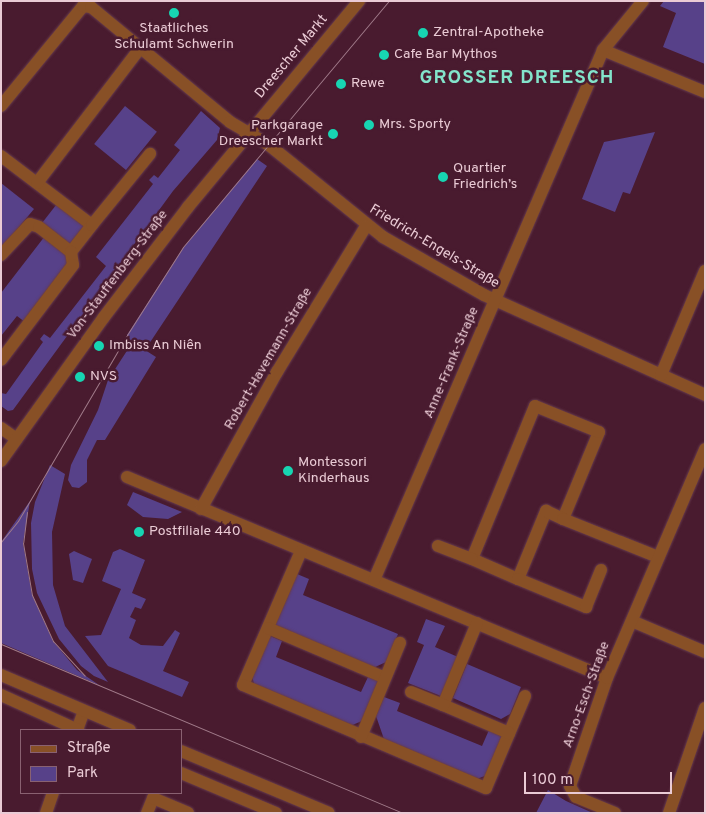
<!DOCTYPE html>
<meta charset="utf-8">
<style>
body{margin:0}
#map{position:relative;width:706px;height:814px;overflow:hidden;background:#491b2f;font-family:Overpass,sans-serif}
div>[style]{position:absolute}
.green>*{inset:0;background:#574189;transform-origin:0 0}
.roads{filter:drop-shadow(0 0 1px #663b4d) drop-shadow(0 0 1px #663b4d)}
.minor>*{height:12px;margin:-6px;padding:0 6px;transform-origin:6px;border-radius:6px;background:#885026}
.tertiary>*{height:12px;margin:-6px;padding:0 6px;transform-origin:6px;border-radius:6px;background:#885026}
.tram>*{height:1px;margin:-0.5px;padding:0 0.5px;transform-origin:0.5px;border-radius:0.5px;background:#a17b8a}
.dots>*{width:14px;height:14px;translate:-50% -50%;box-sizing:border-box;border:2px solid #491b2f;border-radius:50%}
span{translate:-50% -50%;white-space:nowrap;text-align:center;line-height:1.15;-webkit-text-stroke:5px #491b2f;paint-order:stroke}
.poi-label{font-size:14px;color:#eacbd5}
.left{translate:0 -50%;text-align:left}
.right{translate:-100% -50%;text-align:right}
.street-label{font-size:14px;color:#eacbd5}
.district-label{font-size:19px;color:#83e4cb;font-weight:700;letter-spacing:1px}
.frame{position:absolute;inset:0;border:2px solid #eacbd5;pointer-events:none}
.legend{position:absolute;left:20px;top:729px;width:162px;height:65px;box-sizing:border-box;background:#491b2f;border:1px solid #896171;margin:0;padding:6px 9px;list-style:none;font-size:15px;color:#eacbd5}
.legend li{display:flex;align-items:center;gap:10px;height:25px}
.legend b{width:25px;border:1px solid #896171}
.scale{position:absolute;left:524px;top:772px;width:148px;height:22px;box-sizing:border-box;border:2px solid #eacbd5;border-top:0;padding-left:6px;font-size:15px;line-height:18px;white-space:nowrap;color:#eacbd5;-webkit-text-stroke:4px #491b2f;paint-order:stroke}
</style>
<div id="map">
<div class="green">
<i style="clip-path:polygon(664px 1px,705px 1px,705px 64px,663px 47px,676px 13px,660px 6px)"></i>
<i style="left:125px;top:106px;width:41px;height:49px;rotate:39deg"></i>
<i style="clip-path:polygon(201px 111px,220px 128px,217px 140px,173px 191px,13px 410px,8px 411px,1px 406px,1px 393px,6px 394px,43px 342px,40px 339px,44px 334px,50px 338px,106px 266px,96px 257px,153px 184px,149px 180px,154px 175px,158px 178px,180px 150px,174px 145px)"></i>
<i style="clip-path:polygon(655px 132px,630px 194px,623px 192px,615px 212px,582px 199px,604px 142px)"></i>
<i style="clip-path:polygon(257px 159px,267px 166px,145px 350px,156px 357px,105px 440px,97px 440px,87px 460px,87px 482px,79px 488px,72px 487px,68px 480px,71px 465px,98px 410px,108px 380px,132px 343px,127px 335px,183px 248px)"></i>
<i style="clip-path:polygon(1px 183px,34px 209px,3px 246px,1px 245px)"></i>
<i style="left:60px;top:200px;width:41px;height:34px;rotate:38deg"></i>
<i style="clip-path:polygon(45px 236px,68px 255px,69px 264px,25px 322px,17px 316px,1px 336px,1px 293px)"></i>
<i style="clip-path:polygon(50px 465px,65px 474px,52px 532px,53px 585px,65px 626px,108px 682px,94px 676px,81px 666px,59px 639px,37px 593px,32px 569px,31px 523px,35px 502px)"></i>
<i style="clip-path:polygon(133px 492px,182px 512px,168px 519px,143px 517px,127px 505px)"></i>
<i style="clip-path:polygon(30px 501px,23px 543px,32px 595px,53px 641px,77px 670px,99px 685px,1px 643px,1px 542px)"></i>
<i style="clip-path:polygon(120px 549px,145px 560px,132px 593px,146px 599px,141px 609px,135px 607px,130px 617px,136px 620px,129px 638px,141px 645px,163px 646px,175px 630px,180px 633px,163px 671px,189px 682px,182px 697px,108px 666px,85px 636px,101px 635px,121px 589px,102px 581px,113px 552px)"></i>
<i style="clip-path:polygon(74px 551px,92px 559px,83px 583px,73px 580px,69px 554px)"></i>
<i style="clip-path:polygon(297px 574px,309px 579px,303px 595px,398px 634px,386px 662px,373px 668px,275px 625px)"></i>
<i style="clip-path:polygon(426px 619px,445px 626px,435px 647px,458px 657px,441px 696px,408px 683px,424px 645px,417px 642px)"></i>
<i style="clip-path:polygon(270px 636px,282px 641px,276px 657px,361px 692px,368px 677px,379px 681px,362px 721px,350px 726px,254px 684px,252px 676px)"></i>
<i style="clip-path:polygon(467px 664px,521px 687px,510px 714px,501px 719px,453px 698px)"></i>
<i style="clip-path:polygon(384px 697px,400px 703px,397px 711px,482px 746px,489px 730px,503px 736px,487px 775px,477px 779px,385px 742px,376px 716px)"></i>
<i style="clip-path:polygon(548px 790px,566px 801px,593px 813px,536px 813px)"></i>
</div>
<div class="roads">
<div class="minor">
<i style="left:603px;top:50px;width:110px;rotate:22.4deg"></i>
<i style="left:1px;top:106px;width:129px;rotate:-50.6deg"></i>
<i style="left:83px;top:6px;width:8px;rotate:7deg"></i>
<i style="left:91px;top:7px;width:180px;rotate:39.6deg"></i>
<i style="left:230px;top:122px;width:45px;rotate:30.5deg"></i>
<i style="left:269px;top:145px;width:146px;rotate:38.9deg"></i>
<i style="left:383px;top:237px;width:116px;rotate:29.9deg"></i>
<i style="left:484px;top:295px;width:243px;rotate:24.3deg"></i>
<i style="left:1px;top:156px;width:114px;rotate:37.2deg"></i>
<i style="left:92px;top:225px;width:34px;rotate:128deg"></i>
<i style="left:37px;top:183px;width:171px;rotate:-52.6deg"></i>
<i style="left:92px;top:225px;width:92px;rotate:-50.8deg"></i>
<i style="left:1px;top:255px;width:42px;rotate:-46.9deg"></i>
<i style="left:30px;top:224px;width:9px;rotate:18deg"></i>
<i style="left:39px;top:227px;width:41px;rotate:38deg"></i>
<i style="left:71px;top:252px;width:13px;rotate:81deg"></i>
<i style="left:73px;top:265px;width:119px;rotate:127.2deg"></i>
<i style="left:661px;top:375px;width:113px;rotate:-67.1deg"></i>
<i style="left:1px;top:428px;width:19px;rotate:35deg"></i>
<i style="left:1px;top:461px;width:177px;rotate:-54.4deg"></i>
<i style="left:104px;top:317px;width:138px;rotate:-52.6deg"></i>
<i style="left:188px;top:207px;width:268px;rotate:-50.3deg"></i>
<i style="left:127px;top:477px;width:520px;rotate:22.72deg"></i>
<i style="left:201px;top:509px;width:157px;rotate:-61deg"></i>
<i style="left:277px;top:372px;width:171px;rotate:-58.6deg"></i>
<i style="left:563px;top:519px;width:94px;rotate:-67.5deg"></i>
<i style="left:599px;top:432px;width:69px;rotate:-157.9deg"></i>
<i style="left:535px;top:406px;width:165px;rotate:112.4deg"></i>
<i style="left:472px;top:559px;width:50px;rotate:23.5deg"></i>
<i style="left:518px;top:579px;width:74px;rotate:-67.6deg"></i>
<i style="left:546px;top:511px;width:19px;rotate:25deg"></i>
<i style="left:563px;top:519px;width:102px;rotate:21.8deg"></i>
<i style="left:438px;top:546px;width:36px;rotate:21deg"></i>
<i style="left:301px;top:551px;width:146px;rotate:113.4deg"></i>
<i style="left:243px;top:685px;width:264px;rotate:23deg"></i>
<i style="left:486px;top:788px;width:100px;rotate:-67deg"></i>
<i style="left:518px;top:579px;width:74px;rotate:22.4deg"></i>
<i style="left:586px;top:607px;width:40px;rotate:-68deg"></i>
<i style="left:374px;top:580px;width:577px;rotate:-66.63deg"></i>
<i style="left:603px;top:50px;width:63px;rotate:-50.8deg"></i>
<i style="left:632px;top:621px;width:79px;rotate:23deg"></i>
<i style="left:477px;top:623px;width:89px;rotate:112.5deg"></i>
<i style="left:443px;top:705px;width:72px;rotate:23deg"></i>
<i style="left:268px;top:628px;width:127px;rotate:23.1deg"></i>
<i style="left:411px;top:692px;width:35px;rotate:22deg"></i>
<i style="left:77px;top:730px;width:20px;rotate:-70deg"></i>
<i style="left:361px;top:737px;width:102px;rotate:-67.5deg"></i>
<i style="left:46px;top:813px;width:21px;rotate:-71deg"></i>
<i style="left:147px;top:813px;width:16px;rotate:-68deg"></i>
<i style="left:153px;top:798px;width:38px;rotate:23deg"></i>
<i style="left:615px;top:813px;width:42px;rotate:-157.7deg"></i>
<i style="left:576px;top:797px;width:13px;rotate:-119deg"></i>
<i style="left:570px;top:786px;width:114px;rotate:-71.1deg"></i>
<i style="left:607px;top:678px;width:249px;rotate:-66.8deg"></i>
<i style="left:669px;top:813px;width:111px;rotate:-71.1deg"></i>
</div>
<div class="tertiary">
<i style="left:1px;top:675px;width:140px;rotate:23.1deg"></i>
<i style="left:1px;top:695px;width:85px;rotate:24.4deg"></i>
<i style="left:181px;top:751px;width:160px;rotate:22.7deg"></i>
<i style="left:181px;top:773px;width:103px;rotate:22.8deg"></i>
</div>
</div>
<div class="tram">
<i style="left:27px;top:512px;width:31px;rotate:97deg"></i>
<i style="left:23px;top:543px;width:53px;rotate:80.2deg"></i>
<i style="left:32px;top:595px;width:51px;rotate:65.5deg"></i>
<i style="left:53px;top:641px;width:47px;rotate:47.6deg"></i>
<i style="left:1px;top:542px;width:27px;rotate:-51deg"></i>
<i style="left:18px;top:521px;width:216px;rotate:-59.6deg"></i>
<i style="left:127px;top:335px;width:104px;rotate:-57.5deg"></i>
<i style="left:183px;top:247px;width:321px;rotate:-50.1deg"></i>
<i style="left:1px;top:644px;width:437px;rotate:22.8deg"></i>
</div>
<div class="dots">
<i style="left:174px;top:13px;background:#17d5b2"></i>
<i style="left:423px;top:33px;background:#17d5b2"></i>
<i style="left:384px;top:55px;background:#17d5b2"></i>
<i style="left:341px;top:84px;background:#17d5b2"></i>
<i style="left:369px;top:125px;background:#17d5b2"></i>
<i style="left:333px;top:134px;background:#17d5b2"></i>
<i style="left:443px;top:177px;background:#17d5b2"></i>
<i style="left:99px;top:346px;background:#17d5b2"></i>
<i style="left:80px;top:377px;background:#17d5b2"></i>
<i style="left:288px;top:471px;background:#17d5b2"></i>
<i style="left:139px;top:532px;background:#17d5b2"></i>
</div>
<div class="poi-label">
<span style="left:174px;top:37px">Staatliches<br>Schulamt Schwerin</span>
<span class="left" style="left:433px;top:33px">Zentral-Apotheke</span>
<span class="left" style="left:394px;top:55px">Cafe Bar Mythos</span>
<span class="left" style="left:351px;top:84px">Rewe</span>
<span class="left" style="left:379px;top:125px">Mrs. Sporty</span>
<span class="right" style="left:323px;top:134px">Parkgarage<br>Dreescher Markt</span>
<span class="left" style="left:453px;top:177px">Quartier<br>Friedrich’s</span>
<span class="left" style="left:109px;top:346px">Imbiss An Niên</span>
<span class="left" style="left:90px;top:377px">NVS</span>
<span class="left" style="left:298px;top:471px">Montessori<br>Kinderhaus</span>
<span class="left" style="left:149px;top:532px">Postfiliale 440</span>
</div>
<div class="street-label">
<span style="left:292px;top:57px;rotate:-50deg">Dreescher Markt</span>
<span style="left:434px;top:247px;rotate:31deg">Friedrich-Engels-Straße</span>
<span style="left:118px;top:275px;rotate:-53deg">Von-Stauffenberg-Straße</span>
<span style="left:269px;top:359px;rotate:-60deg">Robert-Havemann-Straße</span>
<span style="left:452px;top:363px;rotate:-67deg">Anne-Frank-Straße</span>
<span style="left:587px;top:695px;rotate:-70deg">Arno-Esch-Straße</span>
</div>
<div class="district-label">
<span style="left:517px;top:79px">GROSSER DREESCH</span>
</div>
<div class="frame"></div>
<ul class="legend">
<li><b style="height:6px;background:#885026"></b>Straße</li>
<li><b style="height:14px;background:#574189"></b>Park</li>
</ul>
<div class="scale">100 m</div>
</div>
